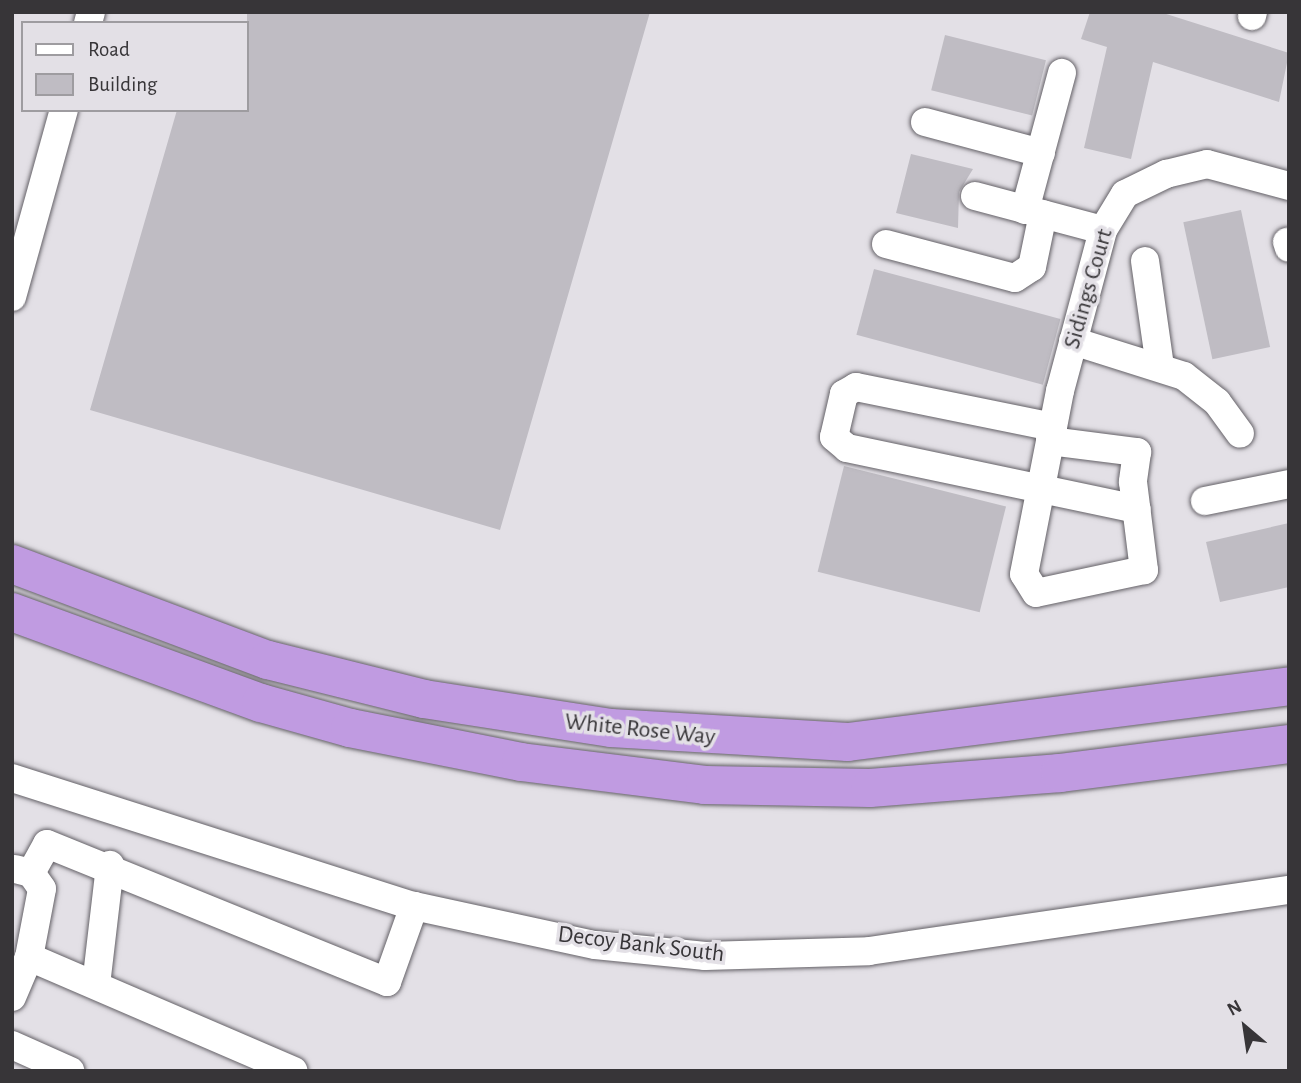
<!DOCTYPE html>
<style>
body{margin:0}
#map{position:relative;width:1301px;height:1083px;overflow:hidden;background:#e3e0e6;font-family:"Alegreya Sans",sans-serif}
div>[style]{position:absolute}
.building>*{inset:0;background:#bfbcc3;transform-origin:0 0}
.roads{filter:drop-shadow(0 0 2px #646167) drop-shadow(0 0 2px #646167)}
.minor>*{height:28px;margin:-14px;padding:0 14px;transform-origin:14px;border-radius:14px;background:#fff}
.highway>*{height:38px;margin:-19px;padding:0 19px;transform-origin:19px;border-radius:19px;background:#c09be1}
span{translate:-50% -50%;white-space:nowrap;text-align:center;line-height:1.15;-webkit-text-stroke:7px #e3e0e6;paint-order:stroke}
.street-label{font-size:24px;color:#373538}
.frame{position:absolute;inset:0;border:14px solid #373538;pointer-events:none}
.legend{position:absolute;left:21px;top:21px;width:228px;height:91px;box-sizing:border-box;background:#e3e0e6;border:2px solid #9e9ca0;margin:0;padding:9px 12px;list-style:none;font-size:21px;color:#373538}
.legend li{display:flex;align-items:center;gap:14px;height:35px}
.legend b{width:35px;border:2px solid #9e9ca0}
.north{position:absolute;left:1210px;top:992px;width:70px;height:70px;-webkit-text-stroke:5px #e3e0e6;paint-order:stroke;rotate:331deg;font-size:19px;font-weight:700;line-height:28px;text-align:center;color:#373538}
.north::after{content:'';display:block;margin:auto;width:24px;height:32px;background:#373538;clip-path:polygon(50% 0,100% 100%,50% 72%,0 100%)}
</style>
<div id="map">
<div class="building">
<i style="clip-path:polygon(247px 12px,650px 12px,500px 530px,90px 410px,177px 110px,247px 110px)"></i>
<i style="clip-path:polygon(1090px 12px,1160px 12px,1289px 53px,1279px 102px,1153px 62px,1131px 159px,1084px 148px,1107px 47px,1081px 39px)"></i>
<i style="left:945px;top:35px;width:104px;height:57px;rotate:14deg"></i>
<i style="clip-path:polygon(911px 154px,973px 169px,959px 192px,958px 228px,896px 213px)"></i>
<i style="left:1241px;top:210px;width:140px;height:59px;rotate:78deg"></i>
<i style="left:874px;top:269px;width:193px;height:68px;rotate:15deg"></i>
<i style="left:844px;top:466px;width:167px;height:109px;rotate:14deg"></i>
<i style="clip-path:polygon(1289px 523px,1289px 587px,1220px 602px,1206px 542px)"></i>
</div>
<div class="roads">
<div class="minor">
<i style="left:1252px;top:16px;width:4px;rotate:-76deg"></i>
<i style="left:88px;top:23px;width:11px;rotate:-75deg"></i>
<i style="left:925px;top:122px;width:120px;rotate:15deg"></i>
<i style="left:975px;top:196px;width:132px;rotate:14.9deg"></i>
<i style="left:1025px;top:210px;width:142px;rotate:-74.9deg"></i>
<i style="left:1287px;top:242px;width:6px;rotate:72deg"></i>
<i style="left:886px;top:244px;width:133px;rotate:14.8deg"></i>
<i style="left:1015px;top:278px;width:20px;rotate:-33deg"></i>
<i style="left:1032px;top:267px;width:54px;rotate:-78.3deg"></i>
<i style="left:1145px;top:261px;width:106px;rotate:81.9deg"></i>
<i style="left:12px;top:297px;width:194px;rotate:-74.5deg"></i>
<i style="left:1073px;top:341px;width:116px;rotate:17.5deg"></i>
<i style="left:1184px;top:376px;width:42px;rotate:38.2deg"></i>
<i style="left:1217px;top:402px;width:39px;rotate:54deg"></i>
<i style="left:1053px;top:427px;width:201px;rotate:-168.5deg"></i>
<i style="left:856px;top:387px;width:14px;rotate:150deg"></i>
<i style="left:844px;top:394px;width:44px;rotate:103.1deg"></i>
<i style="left:834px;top:437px;width:17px;rotate:40deg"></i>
<i style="left:847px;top:448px;width:296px;rotate:11.9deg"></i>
<i style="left:1050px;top:441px;width:88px;rotate:7.2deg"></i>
<i style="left:1137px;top:452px;width:30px;rotate:98deg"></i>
<i style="left:1133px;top:482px;width:89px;rotate:82.9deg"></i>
<i style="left:1144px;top:570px;width:110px;rotate:168deg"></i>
<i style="left:1036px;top:593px;width:22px;rotate:-122deg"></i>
<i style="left:1024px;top:574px;width:136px;rotate:-78.9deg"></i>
<i style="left:1050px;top:441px;width:14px;rotate:-78deg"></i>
<i style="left:1053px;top:427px;width:37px;rotate:-79deg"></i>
<i style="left:1060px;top:391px;width:167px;rotate:-75deg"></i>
<i style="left:1103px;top:230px;width:42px;rotate:-58.6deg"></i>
<i style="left:1125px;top:194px;width:46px;rotate:-26deg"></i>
<i style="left:1166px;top:174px;width:42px;rotate:-13.7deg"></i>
<i style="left:1207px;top:164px;width:85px;rotate:15deg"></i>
<i style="left:1205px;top:501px;width:86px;rotate:-11.4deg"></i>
<i style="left:12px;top:778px;width:422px;rotate:17.7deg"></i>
<i style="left:414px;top:906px;width:185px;rotate:12.2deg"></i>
<i style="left:595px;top:945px;width:111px;rotate:5.7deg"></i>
<i style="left:705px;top:956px;width:164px;rotate:-1.7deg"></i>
<i style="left:869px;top:951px;width:424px;rotate:-8.3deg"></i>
<i style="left:15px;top:869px;width:16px;rotate:14deg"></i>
<i style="left:31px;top:873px;width:19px;rotate:55deg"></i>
<i style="left:42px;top:889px;width:69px;rotate:100.8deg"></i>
<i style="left:31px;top:873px;width:33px;rotate:-61deg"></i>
<i style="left:47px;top:844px;width:367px;rotate:22.1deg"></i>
<i style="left:387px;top:982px;width:81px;rotate:-70.4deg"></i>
<i style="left:96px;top:985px;width:121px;rotate:-83.3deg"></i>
<i style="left:12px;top:997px;width:43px;rotate:-67deg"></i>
<i style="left:29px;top:957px;width:288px;rotate:23.3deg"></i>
<i style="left:12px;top:1045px;width:64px;rotate:24.1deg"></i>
</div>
<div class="highway">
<i style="left:12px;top:564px;width:273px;rotate:20.6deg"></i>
<i style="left:268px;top:660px;width:161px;rotate:14deg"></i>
<i style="left:424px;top:699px;width:189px;rotate:8.8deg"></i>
<i style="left:611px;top:728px;width:237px;rotate:3.4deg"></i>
<i style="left:848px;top:742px;width:445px;rotate:-7.2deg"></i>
<i style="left:12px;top:612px;width:265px;rotate:20.1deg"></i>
<i style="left:261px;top:703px;width:92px;rotate:15.7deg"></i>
<i style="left:350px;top:728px;width:174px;rotate:11.2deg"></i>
<i style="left:521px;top:762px;width:185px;rotate:7.1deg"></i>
<i style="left:705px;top:785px;width:165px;rotate:1deg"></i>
<i style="left:870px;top:788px;width:191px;rotate:-4.5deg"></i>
<i style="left:1060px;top:773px;width:231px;rotate:-7.2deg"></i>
</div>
</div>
<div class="street-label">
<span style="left:1089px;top:289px;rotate:-74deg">Sidings Court</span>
<span style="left:640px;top:730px;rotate:6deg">White Rose Way</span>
<span style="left:641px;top:945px;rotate:7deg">Decoy Bank South</span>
</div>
<div class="frame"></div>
<ul class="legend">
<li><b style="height:9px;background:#fff"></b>Road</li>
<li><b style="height:19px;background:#bfbcc3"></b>Building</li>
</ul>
<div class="north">N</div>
</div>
